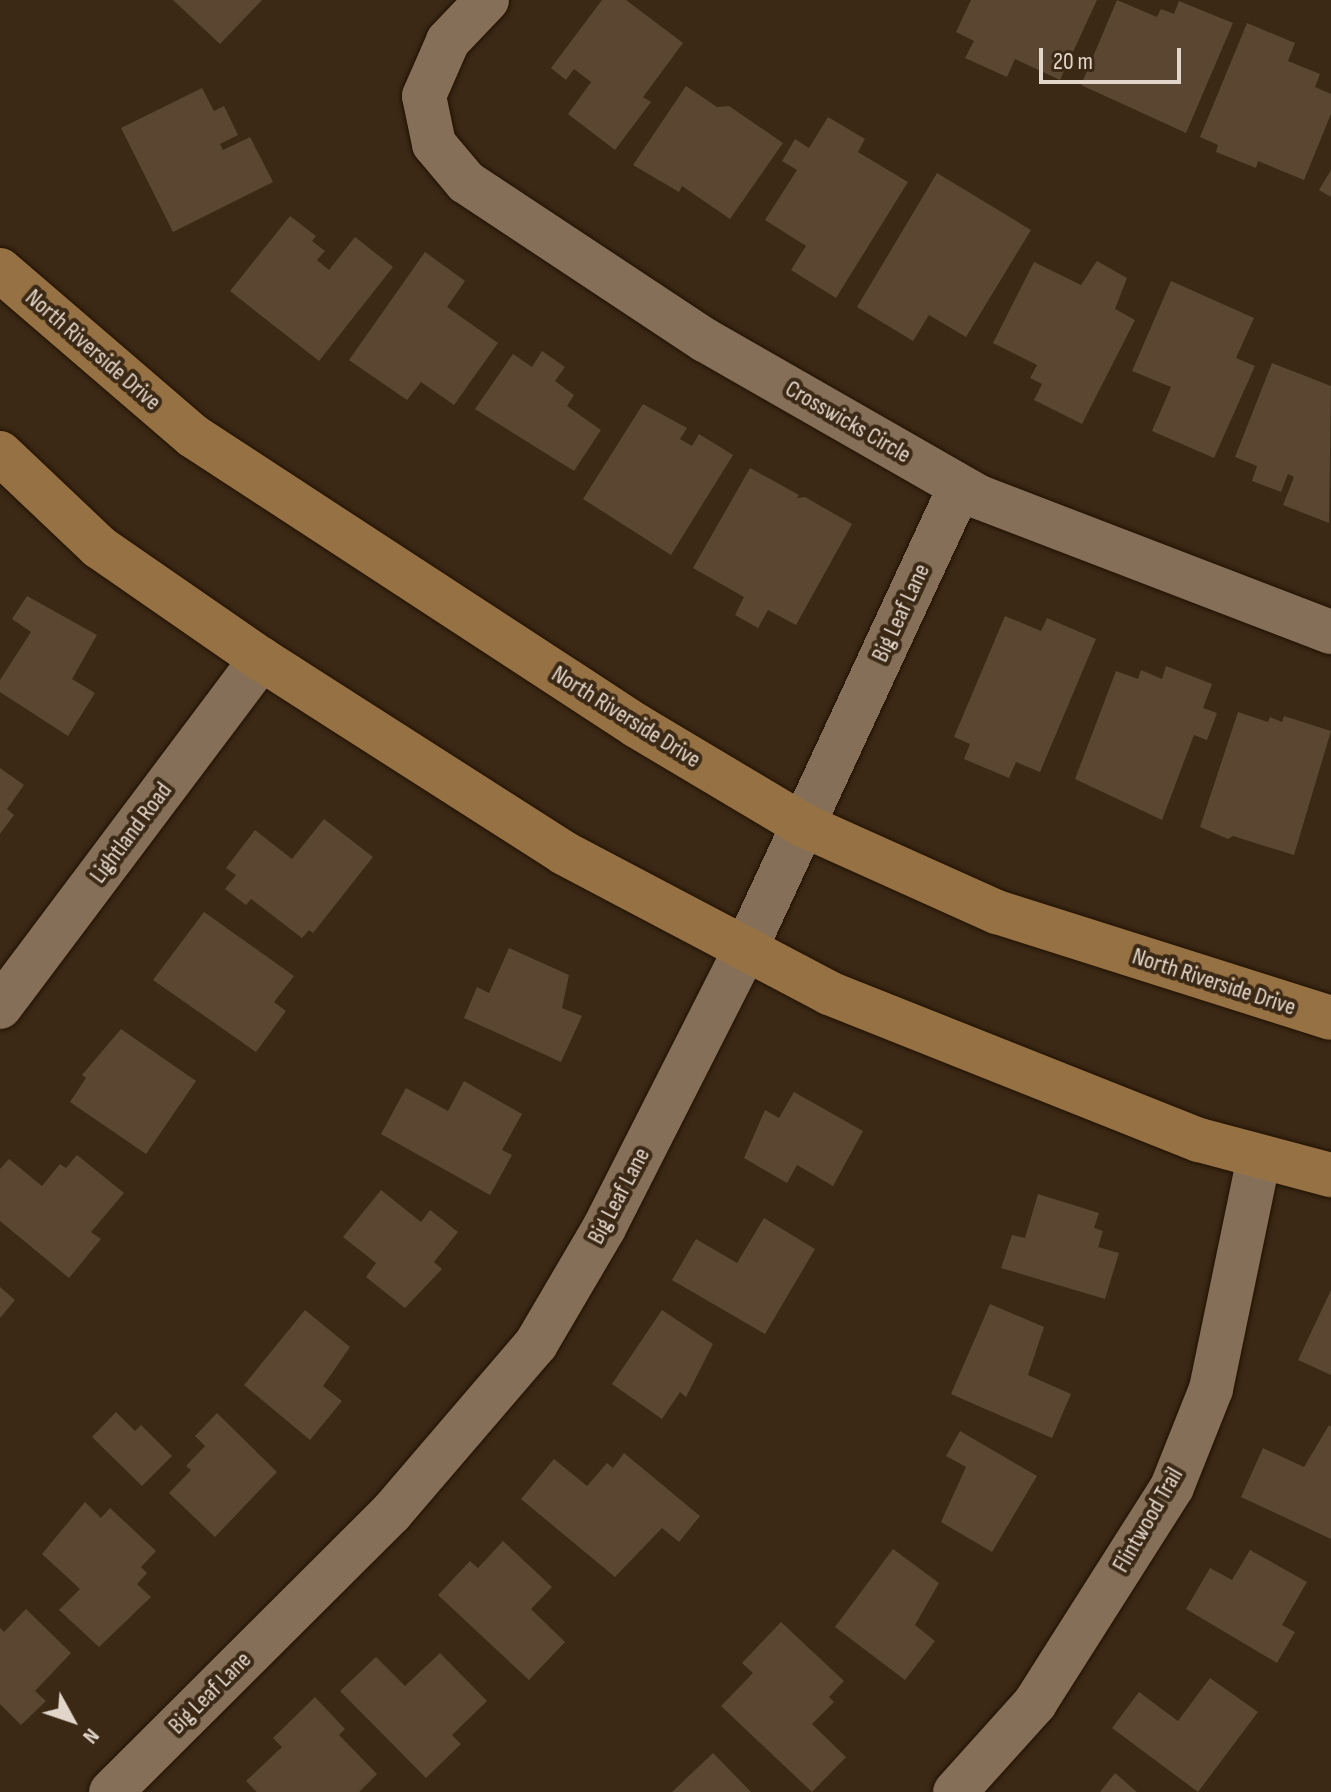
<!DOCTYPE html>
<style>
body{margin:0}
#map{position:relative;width:1331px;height:1792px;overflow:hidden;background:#3b2915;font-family:"Sofia Sans Condensed",sans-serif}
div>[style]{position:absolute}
.building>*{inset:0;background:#5a4631}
.roads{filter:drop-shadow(0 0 2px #210) drop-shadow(0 0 2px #210)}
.minor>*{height:44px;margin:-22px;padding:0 22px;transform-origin:22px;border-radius:22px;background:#856f59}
.secondary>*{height:44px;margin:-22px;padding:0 22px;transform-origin:22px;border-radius:22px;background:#967144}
span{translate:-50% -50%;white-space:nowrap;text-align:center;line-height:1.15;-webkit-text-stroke:8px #3b2915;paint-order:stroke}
.street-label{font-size:24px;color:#e2d6ca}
.north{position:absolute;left:32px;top:1680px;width:80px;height:80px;-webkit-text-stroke:6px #3b2915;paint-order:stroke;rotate:130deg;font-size:22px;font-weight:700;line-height:32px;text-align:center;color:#e2d6ca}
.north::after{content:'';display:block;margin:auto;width:28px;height:36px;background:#e2d6ca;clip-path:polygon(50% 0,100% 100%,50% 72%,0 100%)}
.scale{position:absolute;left:1039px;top:48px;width:142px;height:36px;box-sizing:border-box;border:4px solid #e2d6ca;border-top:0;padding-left:10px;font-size:24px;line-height:28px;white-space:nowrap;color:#e2d6ca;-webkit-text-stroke:6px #3b2915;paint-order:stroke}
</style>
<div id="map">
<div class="building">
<i style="clip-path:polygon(173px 0,262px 0,220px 44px)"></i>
<i style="clip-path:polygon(602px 0,626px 0,683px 43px,643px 97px,651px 102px,615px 150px,568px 114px,591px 82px,574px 69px,566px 80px,551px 68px)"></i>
<i style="clip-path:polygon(971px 0,1097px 0,1060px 80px,1015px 59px,1007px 77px,965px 58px,974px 41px,956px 32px)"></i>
<i style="clip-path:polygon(1117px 0,1157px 17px,1161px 9px,1174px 14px,1179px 1px,1233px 23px,1186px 133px,1081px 85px)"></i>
<i style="clip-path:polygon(1247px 23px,1295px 43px,1288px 61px,1320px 74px,1315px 87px,1331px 94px,1331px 114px,1304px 180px,1258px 161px,1256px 168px,1216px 152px,1218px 145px,1200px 137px)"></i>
<i style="clip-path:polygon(686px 86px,717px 107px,729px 106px,783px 143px,730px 219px,682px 186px,679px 192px,633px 165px)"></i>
<i style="clip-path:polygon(202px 88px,214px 111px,224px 106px,238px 135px,220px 144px,223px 150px,250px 137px,273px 182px,173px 232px,121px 128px)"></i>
<i style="clip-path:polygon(828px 117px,865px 139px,858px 152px,908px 182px,836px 298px,791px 270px,806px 246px,765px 220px,797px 170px,782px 161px,795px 139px,809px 148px)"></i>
<i style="clip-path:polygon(1331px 170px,1331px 197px,1319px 190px)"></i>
<i style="clip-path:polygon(937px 173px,1031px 230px,966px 337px,929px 315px,913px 341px,857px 307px)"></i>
<i style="clip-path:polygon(290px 216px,316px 236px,312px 241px,325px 251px,317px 260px,329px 270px,355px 237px,393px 267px,319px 361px,230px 291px)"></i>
<i style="clip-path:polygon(425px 252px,465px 281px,447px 307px,498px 343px,454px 405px,421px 382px,407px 400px,349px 360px)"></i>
<i style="clip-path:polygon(1097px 261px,1127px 278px,1115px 309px,1135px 320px,1082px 424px,1034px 400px,1042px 384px,1030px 378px,1037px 365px,993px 343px,1034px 262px,1081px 285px)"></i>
<i style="clip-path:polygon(1171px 281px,1254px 318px,1236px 358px,1255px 366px,1214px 458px,1152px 431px,1171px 387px,1132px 371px)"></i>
<i style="clip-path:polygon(542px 351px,565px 367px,555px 381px,574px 395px,567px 406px,601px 430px,574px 471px,475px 409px,513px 354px,532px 367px)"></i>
<i style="clip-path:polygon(1272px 363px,1331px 386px,1329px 523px,1283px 505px,1294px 477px,1288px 474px,1281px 492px,1252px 481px,1257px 466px,1235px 457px)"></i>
<i style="clip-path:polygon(643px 404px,687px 428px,680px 439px,692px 446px,699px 434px,733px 455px,671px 555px,583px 499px)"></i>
<i style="clip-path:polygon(750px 468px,799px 495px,797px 498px,805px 497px,852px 524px,796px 625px,768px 610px,758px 628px,735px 615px,744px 597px,693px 568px)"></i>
<i style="clip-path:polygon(27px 596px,97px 635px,72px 679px,95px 693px,68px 736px,0 692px,0 680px,31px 632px,12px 619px)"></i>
<i style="clip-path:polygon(1005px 616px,1041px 631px,1047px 618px,1096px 639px,1040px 772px,1016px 762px,1009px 778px,964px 759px,970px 744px,954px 737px)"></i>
<i style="clip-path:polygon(1166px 666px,1212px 684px,1203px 708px,1217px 713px,1207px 740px,1194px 735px,1162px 820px,1075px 779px,1116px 671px,1138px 679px,1141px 670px,1162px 679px)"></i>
<i style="clip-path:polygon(1238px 712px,1268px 722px,1270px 717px,1282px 722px,1284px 716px,1331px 731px,1294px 855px,1233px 836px,1228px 839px,1200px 827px)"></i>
<i style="clip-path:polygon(0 768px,24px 785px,7px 809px,14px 815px,0 834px)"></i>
<i style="clip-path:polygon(324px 819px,373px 857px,313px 933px,309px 930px,302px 938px,251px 899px,246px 905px,225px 889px,236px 875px,226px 868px,255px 830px,292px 859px)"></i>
<i style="clip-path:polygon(204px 912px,294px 976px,274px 1002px,286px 1011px,256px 1052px,153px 980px)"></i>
<i style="clip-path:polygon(509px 948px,569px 975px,562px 1008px,582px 1016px,561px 1062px,464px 1018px,477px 987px,489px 993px)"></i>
<i style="clip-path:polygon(121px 1029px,196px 1081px,146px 1154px,70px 1102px,86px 1078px,82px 1075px)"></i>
<i style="clip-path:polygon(464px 1081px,522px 1114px,502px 1150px,512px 1155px,490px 1195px,381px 1134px,406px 1088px,448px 1111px)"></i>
<i style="clip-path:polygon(794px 1092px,863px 1131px,833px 1186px,797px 1165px,787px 1183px,744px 1158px,765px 1110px,779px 1118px)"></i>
<i style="clip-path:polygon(77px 1155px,124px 1193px,91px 1232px,101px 1239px,69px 1278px,0 1221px,0 1169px,9px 1159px,42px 1186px,60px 1164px,66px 1168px)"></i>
<i style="clip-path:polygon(381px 1190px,421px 1222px,430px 1210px,458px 1232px,434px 1262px,442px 1269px,405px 1308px,366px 1277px,376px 1263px,343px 1237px)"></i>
<i style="clip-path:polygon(1038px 1194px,1099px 1213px,1094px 1228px,1103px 1231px,1098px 1247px,1119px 1253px,1105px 1299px,1001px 1268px,1012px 1235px,1025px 1238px)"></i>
<i style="clip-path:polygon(764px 1218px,815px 1249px,765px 1334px,672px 1280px,696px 1239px,737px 1263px)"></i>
<i style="clip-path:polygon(0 1287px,15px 1300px,0 1318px)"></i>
<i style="clip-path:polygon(1331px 1290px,1331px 1375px,1298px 1360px)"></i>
<i style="clip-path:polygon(990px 1304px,1044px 1327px,1028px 1375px,1071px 1394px,1052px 1438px,951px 1394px)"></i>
<i style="clip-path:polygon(305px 1310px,350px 1347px,323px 1386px,342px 1401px,310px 1440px,244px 1385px)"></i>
<i style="clip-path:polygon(662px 1310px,713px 1344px,686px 1397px,680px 1392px,662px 1419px,612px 1384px)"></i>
<i style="clip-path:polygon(116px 1412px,135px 1431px,141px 1425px,172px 1456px,142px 1486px,92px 1437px)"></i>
<i style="clip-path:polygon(217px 1413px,277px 1472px,215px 1537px,169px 1493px,191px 1470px,186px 1466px,205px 1446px,195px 1436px)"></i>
<i style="clip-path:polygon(1329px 1425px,1331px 1427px,1331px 1539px,1241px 1497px,1263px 1448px,1304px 1467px)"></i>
<i style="clip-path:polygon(960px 1431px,1037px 1476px,992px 1552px,941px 1522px,966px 1467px,946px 1456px)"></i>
<i style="clip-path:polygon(624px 1453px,700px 1516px,679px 1542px,662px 1528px,615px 1577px,521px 1499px,554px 1459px,587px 1486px,607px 1463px,613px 1468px)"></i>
<i style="clip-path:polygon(85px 1502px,101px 1518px,110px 1508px,156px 1551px,141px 1567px,147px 1573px,137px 1584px,151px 1597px,99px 1647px,59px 1610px,80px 1589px,42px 1554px)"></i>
<i style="clip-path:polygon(503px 1541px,552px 1587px,531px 1609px,565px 1642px,529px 1680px,438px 1595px,470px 1561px,478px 1568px)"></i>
<i style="clip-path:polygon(893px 1549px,939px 1583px,915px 1625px,935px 1641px,905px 1680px,835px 1627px)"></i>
<i style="clip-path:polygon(1250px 1550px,1307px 1582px,1282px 1625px,1295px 1632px,1277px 1663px,1186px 1609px,1210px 1568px,1232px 1580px)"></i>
<i style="clip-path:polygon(26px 1609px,71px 1653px,35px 1691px,46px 1701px,21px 1725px,0 1704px,0 1628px,4px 1632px)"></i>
<i style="clip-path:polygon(781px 1622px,844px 1681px,829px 1697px,834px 1702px,812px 1724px,846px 1757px,812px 1792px,721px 1706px,753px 1673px,742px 1663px)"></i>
<i style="clip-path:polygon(440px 1653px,487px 1701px,452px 1735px,461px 1744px,426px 1778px,340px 1691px,376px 1657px,405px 1686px)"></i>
<i style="clip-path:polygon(1210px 1678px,1258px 1712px,1198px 1792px,1112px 1728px,1139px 1692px,1178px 1721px)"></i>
<i style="clip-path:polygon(315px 1697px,345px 1729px,339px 1735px,377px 1774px,359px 1792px,257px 1792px,246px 1781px,282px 1747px,273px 1738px)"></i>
<i style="clip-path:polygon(713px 1753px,751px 1792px,672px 1792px)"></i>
<i style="clip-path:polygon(1115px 1773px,1137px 1792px,1100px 1792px)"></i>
</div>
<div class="roads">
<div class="minor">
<i style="left:487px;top:0;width:57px;rotate:133.6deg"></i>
<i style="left:448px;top:41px;width:60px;rotate:113.6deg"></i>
<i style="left:424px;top:96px;width:49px;rotate:78.2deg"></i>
<i style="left:434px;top:144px;width:50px;rotate:49.9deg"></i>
<i style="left:466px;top:182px;width:287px;rotate:33.5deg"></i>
<i style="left:705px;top:340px;width:316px;rotate:29.8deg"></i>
<i style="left:979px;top:497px;width:377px;rotate:21deg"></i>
<i style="left:0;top:1007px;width:435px;rotate:-53.1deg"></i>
<i style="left:111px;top:1792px;width:395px;rotate:-44.9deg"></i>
<i style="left:391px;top:1513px;width:223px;rotate:-49.4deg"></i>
<i style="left:536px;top:1344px;width:134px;rotate:-59.6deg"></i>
<i style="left:604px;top:1228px;width:314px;rotate:-63.1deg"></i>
<i style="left:746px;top:948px;width:508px;rotate:-65.1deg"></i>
<i style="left:955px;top:1792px;width:120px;rotate:-48deg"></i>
<i style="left:1035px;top:1703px;width:256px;rotate:-57.6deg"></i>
<i style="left:1172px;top:1487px;width:105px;rotate:-68.3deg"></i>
<i style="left:1211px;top:1389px;width:236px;rotate:-78.3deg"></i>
</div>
<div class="secondary">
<i style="left:0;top:270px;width:255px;rotate:40.7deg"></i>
<i style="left:193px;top:436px;width:530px;rotate:33.15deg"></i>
<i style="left:637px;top:726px;width:193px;rotate:30.8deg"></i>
<i style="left:803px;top:825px;width:213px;rotate:24.2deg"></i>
<i style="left:997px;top:912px;width:350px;rotate:17.6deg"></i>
<i style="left:0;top:453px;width:137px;rotate:43.5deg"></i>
<i style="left:99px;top:547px;width:197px;rotate:34.7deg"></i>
<i style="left:261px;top:659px;width:360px;rotate:32.6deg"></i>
<i style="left:564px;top:853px;width:300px;rotate:27.8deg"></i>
<i style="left:829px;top:993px;width:398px;rotate:21.7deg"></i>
<i style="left:1199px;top:1140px;width:137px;rotate:14.9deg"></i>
</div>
</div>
<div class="street-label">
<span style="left:93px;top:350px;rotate:41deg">North Riverside Drive</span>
<span style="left:848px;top:422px;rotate:30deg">Crosswicks Circle</span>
<span style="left:901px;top:613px;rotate:-65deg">Big Leaf Lane</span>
<span style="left:626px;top:717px;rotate:32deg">North Riverside Drive</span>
<span style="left:131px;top:833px;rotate:-53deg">Lightland Road</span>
<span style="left:1214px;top:982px;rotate:18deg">North Riverside Drive</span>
<span style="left:619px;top:1196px;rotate:-62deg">Big Leaf Lane</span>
<span style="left:1148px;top:1520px;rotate:-60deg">Flintwood Trail</span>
<span style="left:210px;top:1693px;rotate:-45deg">Big Leaf Lane</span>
</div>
<div class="north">N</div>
<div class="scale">20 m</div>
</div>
